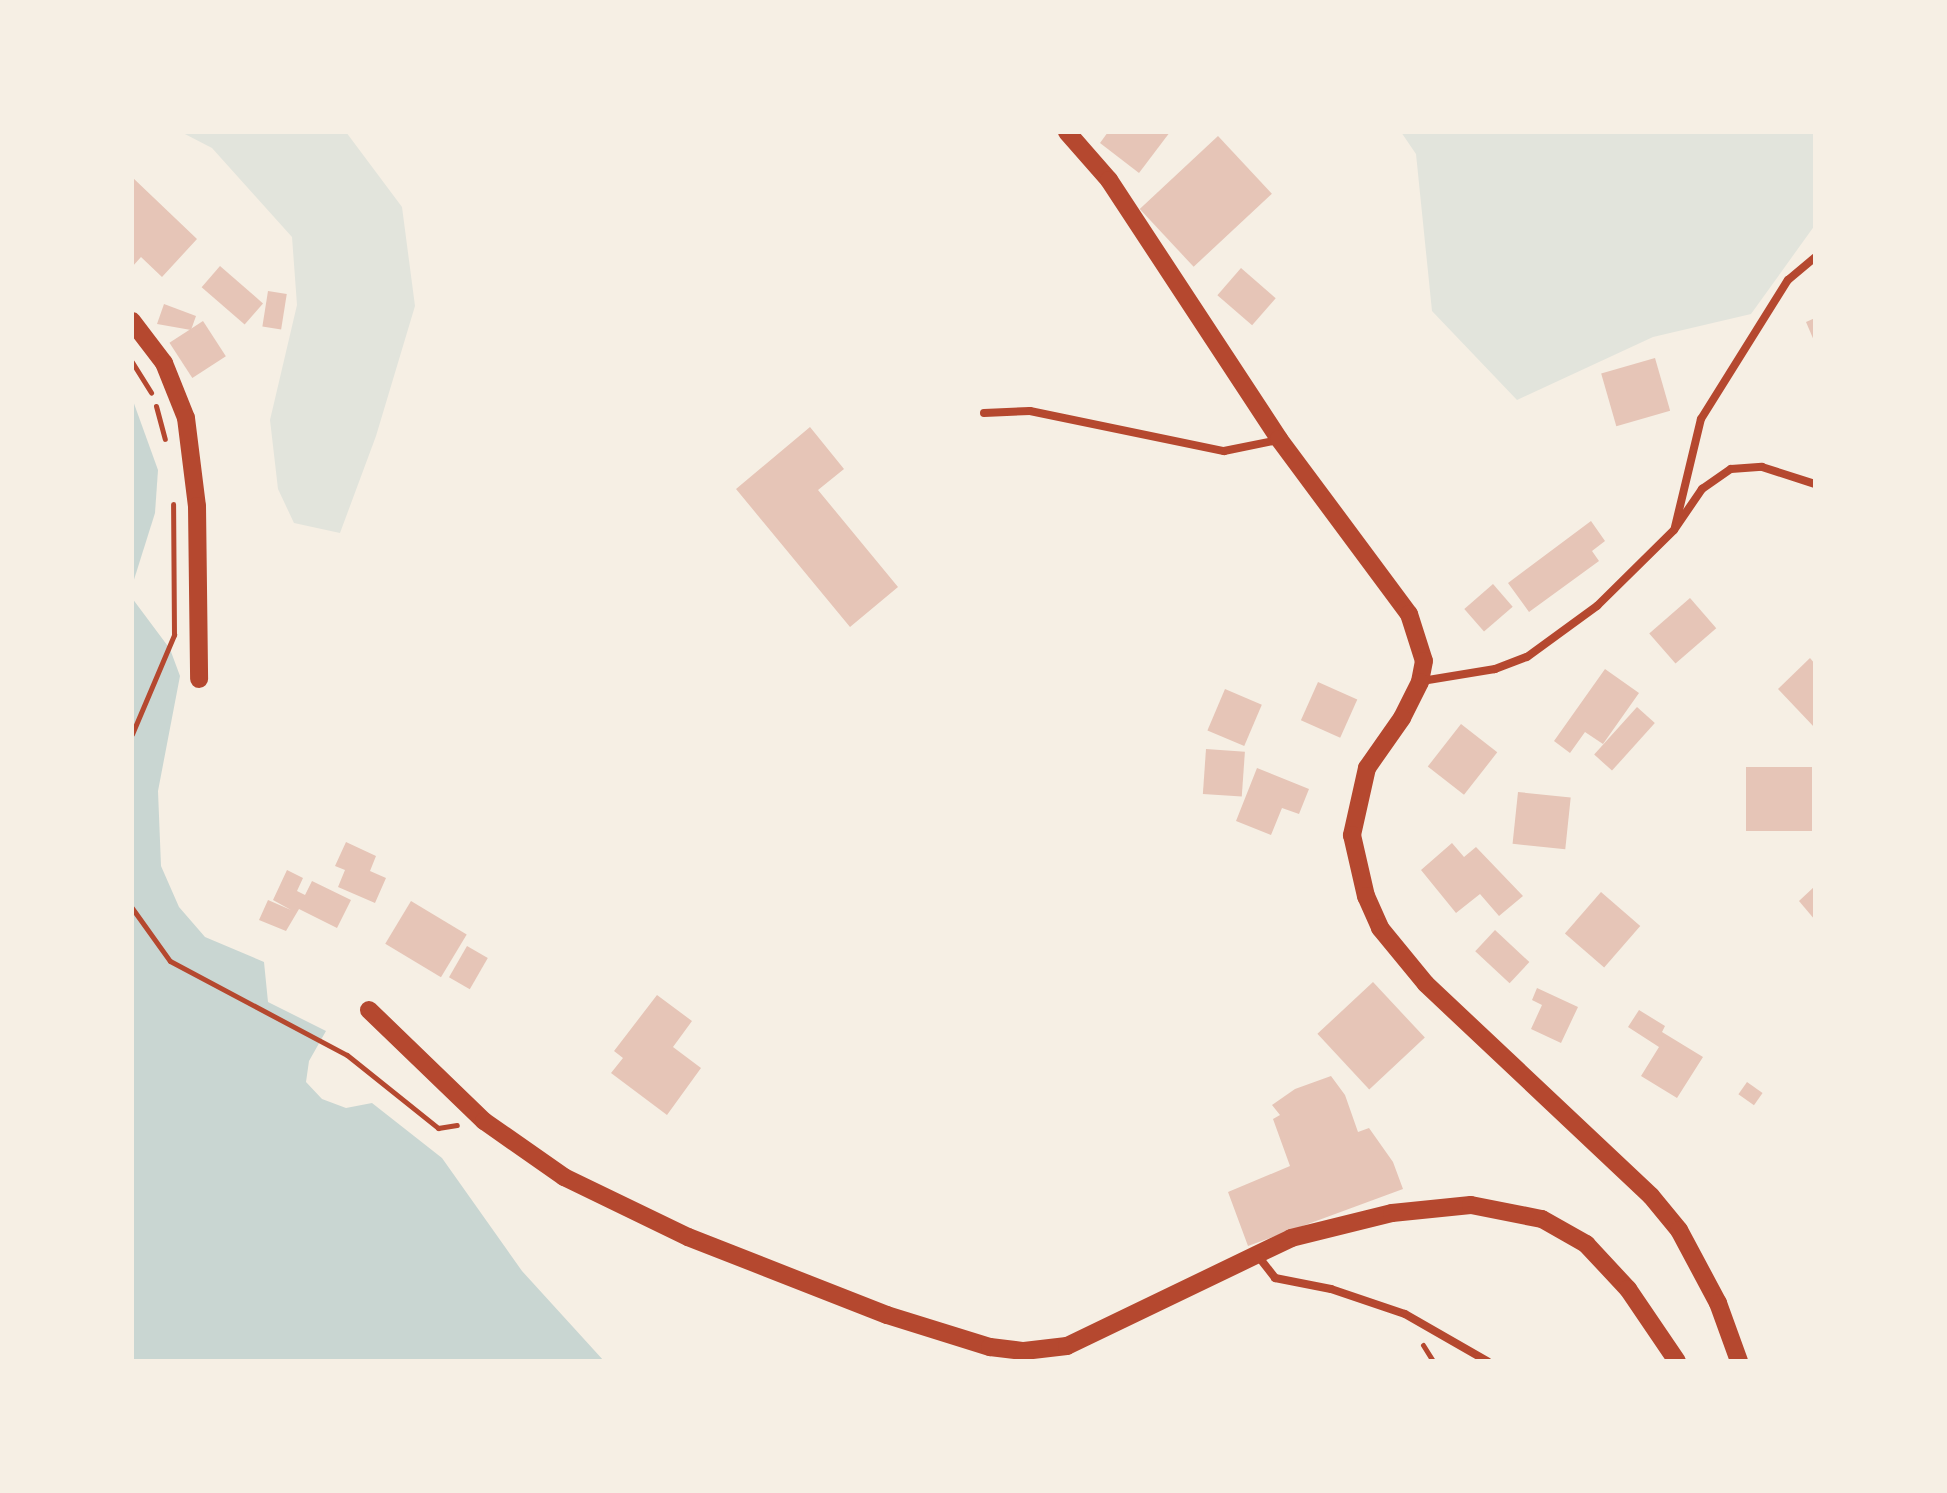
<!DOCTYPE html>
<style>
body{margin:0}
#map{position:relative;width:1947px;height:1493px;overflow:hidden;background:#f6efe4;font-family:"Asap Condensed",sans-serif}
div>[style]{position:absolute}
.green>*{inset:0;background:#e2e4dc}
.water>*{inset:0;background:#c9d6d2}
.building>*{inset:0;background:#e6c5b7;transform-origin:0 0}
.path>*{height:5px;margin:-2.5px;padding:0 2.5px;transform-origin:2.5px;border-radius:2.5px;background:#b5482f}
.minor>*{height:8px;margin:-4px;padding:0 4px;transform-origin:4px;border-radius:4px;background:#b5482f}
.primary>*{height:18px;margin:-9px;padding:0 9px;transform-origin:9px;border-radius:9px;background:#b5482f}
span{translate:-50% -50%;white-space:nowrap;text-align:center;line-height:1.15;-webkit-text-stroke:6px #f6efe4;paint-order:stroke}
.frame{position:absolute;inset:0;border:134px solid #f6efe4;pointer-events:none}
</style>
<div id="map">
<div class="green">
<i style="clip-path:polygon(181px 132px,346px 132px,402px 207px,415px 306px,376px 436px,340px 533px,294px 523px,278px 489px,270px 420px,297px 305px,292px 237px,212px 148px)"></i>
<i style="clip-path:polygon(1401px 132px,1815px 132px,1815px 225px,1751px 314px,1653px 337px,1517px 400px,1432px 311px,1416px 154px)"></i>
</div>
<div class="water">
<i style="clip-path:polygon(132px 398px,158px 470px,155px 513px,132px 586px)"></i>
<i style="clip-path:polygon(132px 598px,170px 649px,180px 676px,158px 791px,161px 866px,179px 907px,205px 937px,264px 962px,268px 1002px,326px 1031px,309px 1061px,306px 1082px,322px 1099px,346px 1108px,372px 1103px,442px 1158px,522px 1271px,604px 1361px,132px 1361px)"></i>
</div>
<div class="building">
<i style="clip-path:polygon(1108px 132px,1170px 132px,1139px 173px,1100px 143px)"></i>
<i style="left:1218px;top:136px;width:79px;height:107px;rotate:47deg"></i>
<i style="clip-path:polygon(132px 177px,197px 239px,162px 277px,141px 257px,132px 267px)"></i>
<i style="left:220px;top:266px;width:57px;height:28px;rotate:41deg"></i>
<i style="left:1241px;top:268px;width:46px;height:36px;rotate:41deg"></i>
<i style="left:268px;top:291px;width:19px;height:36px;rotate:9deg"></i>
<i style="clip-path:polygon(164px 304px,196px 316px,191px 330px,157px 324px)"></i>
<i style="clip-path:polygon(1815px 318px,1815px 343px,1806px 322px)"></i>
<i style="left:203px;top:321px;width:42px;height:40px;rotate:57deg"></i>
<i style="left:1655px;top:358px;width:55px;height:56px;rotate:74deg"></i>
<i style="clip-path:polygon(810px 427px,844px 469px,818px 490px,898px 587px,850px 627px,736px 489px)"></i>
<i style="clip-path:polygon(1591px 521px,1605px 541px,1592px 551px,1599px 561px,1529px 612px,1508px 583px)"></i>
<i style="left:1493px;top:584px;width:30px;height:38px;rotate:49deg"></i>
<i style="left:1690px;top:598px;width:40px;height:54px;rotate:49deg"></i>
<i style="clip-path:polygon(1810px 658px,1815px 664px,1815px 728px,1778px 689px)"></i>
<i style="clip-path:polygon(1605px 669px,1639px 693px,1603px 744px,1585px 732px,1570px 753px,1554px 741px)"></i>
<i style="left:1318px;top:682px;width:43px;height:42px;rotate:24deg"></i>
<i style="left:1225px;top:689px;width:40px;height:45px;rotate:23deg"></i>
<i style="left:1637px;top:707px;width:24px;height:64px;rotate:42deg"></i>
<i style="left:1461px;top:724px;width:46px;height:54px;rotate:38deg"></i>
<i style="left:1206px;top:749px;width:39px;height:45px;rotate:4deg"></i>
<i style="left:1746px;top:767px;width:66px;height:64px"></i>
<i style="clip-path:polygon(1257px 768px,1309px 789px,1299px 814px,1282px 808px,1271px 835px,1236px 821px)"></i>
<i style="left:1518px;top:792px;width:53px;height:52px;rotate:6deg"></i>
<i style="clip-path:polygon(346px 842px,376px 856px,370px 871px,386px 878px,375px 903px,338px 887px,345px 870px,335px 866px)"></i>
<i style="clip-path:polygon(1452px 843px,1464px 857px,1476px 847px,1523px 896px,1499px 916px,1480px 894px,1456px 913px,1421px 870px)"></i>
<i style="clip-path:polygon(287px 870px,303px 878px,297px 891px,305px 895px,312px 881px,351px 900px,337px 928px,299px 909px,286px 931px,259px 920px,268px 900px,291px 910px,273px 900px)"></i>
<i style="clip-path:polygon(1815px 886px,1815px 920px,1799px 901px)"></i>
<i style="left:1601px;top:892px;width:52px;height:55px;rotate:41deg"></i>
<i style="left:411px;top:901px;width:65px;height:50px;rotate:31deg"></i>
<i style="left:1495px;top:930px;width:47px;height:29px;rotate:43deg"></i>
<i style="left:467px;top:946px;width:24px;height:36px;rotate:30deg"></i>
<i style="left:1373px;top:982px;width:76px;height:76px;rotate:47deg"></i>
<i style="clip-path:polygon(1537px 988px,1578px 1007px,1561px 1043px,1531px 1029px,1542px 1005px,1532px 1000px)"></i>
<i style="clip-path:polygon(657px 995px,692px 1021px,673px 1047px,701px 1068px,667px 1115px,611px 1073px,623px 1058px,614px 1051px)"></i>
<i style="clip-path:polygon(1639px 1010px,1665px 1026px,1662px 1032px,1703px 1057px,1677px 1098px,1641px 1076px,1659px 1047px,1628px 1027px)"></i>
<i style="clip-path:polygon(1331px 1076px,1345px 1095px,1358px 1132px,1369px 1128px,1393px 1162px,1403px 1189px,1248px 1246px,1228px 1192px,1290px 1166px,1273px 1119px,1280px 1115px,1272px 1105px,1295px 1089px)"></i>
<i style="left:1747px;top:1082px;width:19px;height:15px;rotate:35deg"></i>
</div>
<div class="path">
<i style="left:132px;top:362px;width:36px;rotate:58deg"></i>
<i style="left:156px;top:406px;width:34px;rotate:75deg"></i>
<i style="left:132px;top:734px;width:108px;rotate:-67deg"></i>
<i style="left:174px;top:635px;width:131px;rotate:-90.4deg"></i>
<i style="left:132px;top:908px;width:65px;rotate:54.4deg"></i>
<i style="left:170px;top:961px;width:200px;rotate:28deg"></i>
<i style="left:347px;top:1055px;width:117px;rotate:38.7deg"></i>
<i style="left:438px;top:1128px;width:19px;rotate:-9deg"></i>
<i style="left:1423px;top:1345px;width:19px;rotate:58deg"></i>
</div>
<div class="minor">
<i style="left:984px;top:413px;width:46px;rotate:-2.5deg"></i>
<i style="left:1030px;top:411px;width:198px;rotate:11.7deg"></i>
<i style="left:1224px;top:451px;width:55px;rotate:-11.5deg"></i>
<i style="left:1675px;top:527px;width:111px;rotate:-76.5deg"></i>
<i style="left:1701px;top:419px;width:164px;rotate:-58deg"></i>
<i style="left:1788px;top:280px;width:35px;rotate:-40deg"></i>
<i style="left:1422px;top:681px;width:74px;rotate:-9.3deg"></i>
<i style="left:1495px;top:669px;width:34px;rotate:-21deg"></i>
<i style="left:1527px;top:657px;width:87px;rotate:-36.1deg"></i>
<i style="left:1597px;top:606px;width:108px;rotate:-44.6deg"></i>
<i style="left:1674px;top:530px;width:50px;rotate:-55.7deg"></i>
<i style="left:1702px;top:489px;width:35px;rotate:-35deg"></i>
<i style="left:1731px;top:469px;width:31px;rotate:-4deg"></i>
<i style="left:1762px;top:467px;width:56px;rotate:17.8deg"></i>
<i style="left:1258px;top:1256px;width:28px;rotate:52deg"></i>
<i style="left:1275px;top:1278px;width:57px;rotate:11.1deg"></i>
<i style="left:1331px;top:1289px;width:78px;rotate:18.7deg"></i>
<i style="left:1405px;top:1314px;width:95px;rotate:29.8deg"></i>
</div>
<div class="primary">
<i style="left:1067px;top:132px;width:64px;rotate:48.8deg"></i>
<i style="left:1109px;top:180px;width:310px;rotate:56.7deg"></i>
<i style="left:1279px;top:439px;width:218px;rotate:53.4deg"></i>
<i style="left:1409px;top:614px;width:49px;rotate:72.3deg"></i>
<i style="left:1424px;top:661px;width:21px;rotate:101deg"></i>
<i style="left:1420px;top:682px;width:40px;rotate:116.6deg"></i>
<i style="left:1402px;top:718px;width:61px;rotate:125deg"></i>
<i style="left:1367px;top:768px;width:69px;rotate:102.6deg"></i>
<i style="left:1352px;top:835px;width:63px;rotate:77.1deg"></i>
<i style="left:1366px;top:896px;width:35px;rotate:66deg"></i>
<i style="left:1380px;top:928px;width:72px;rotate:50.6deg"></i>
<i style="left:1426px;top:984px;width:309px;rotate:43.3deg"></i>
<i style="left:1651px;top:1196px;width:44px;rotate:50.5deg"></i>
<i style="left:1679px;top:1230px;width:83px;rotate:61.9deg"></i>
<i style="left:1718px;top:1303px;width:62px;rotate:70.1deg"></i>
<i style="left:132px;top:321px;width:53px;rotate:52.7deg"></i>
<i style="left:164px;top:363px;width:59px;rotate:68.2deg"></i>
<i style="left:186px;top:418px;width:89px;rotate:82.9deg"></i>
<i style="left:197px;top:506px;width:173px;rotate:89.3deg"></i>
<i style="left:369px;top:1010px;width:160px;rotate:44deg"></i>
<i style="left:484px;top:1121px;width:98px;rotate:35deg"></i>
<i style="left:564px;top:1177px;width:138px;rotate:25.8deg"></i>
<i style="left:688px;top:1237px;width:214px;rotate:21.4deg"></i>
<i style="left:887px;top:1315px;width:108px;rotate:17.3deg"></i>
<i style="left:990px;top:1347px;width:34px;rotate:7deg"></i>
<i style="left:1024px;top:1351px;width:43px;rotate:-6.6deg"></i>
<i style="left:1067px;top:1346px;width:249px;rotate:-25.7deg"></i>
<i style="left:1291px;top:1238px;width:104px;rotate:-13.9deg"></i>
<i style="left:1392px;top:1213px;width:79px;rotate:-5.8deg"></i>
<i style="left:1471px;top:1205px;width:72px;rotate:11.2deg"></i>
<i style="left:1542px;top:1219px;width:51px;rotate:29.6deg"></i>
<i style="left:1586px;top:1244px;width:62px;rotate:47deg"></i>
<i style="left:1628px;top:1289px;width:87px;rotate:55.8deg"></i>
</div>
<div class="frame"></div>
</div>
